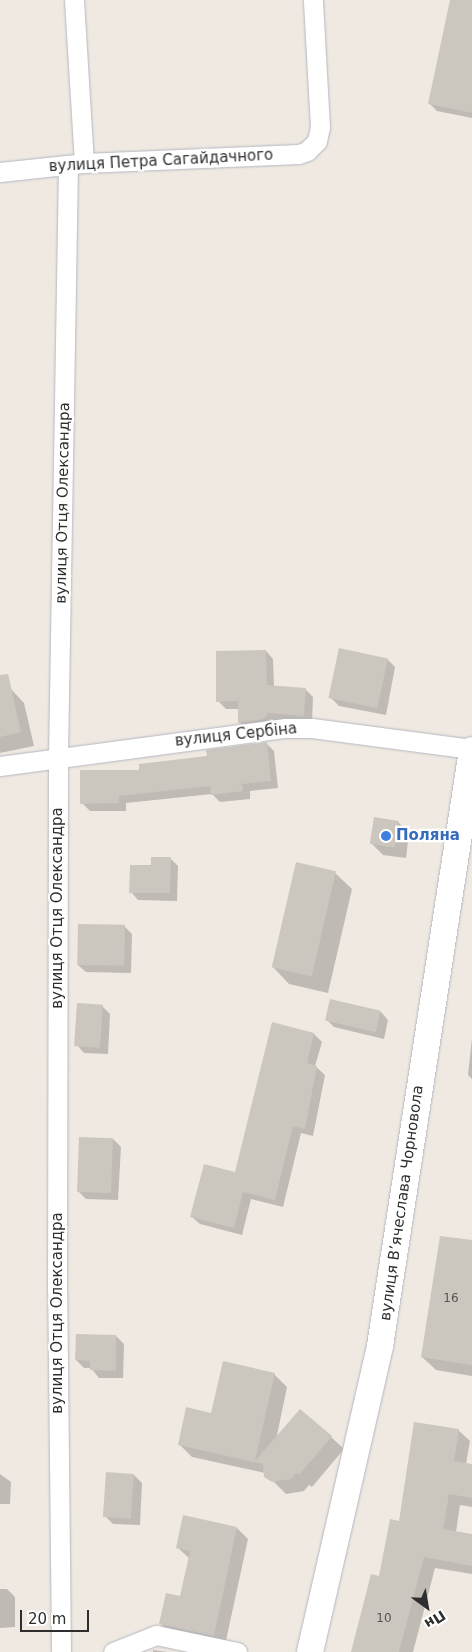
<!DOCTYPE html>
<meta charset="utf-8">
<style>
body{margin:0}
#map{position:relative;width:472px;height:1652px;overflow:hidden;background:#efe9e1;font-family:"DejaVu Sans",sans-serif}
div>[style]{position:absolute}
.shadow>*{inset:0;background:#0003}
.building>*{inset:0;background:#cbc7bf;transform-origin:0 0}
.roads{filter:drop-shadow(0 0 1px #b4b7c1) drop-shadow(0 0 1px #b4b7c1)}
.street>*{height:19px;margin:-9.5px;padding:0 9.5px;transform-origin:9.5px;border-radius:9.5px;background:#fff}
.secondary>*{height:26px;margin:-13px;padding:0 13px;transform-origin:13px;border-radius:13px;background:#fff}
.dots>*{width:14px;height:14px;translate:-50% -50%;box-sizing:border-box;border:2px solid #fff;border-radius:50%}
span{translate:-50% -50%;white-space:nowrap;text-align:center;line-height:1.15;-webkit-text-stroke:4.5px #fff;paint-order:stroke}
.number-label{font-size:12px;color:#555452}
.number-label span{-webkit-text-stroke-width:0}
.street-label{font-size:15px;color:#2e2e2e}
.shop-label{font-size:15px;color:#366cbe;font-weight:700}
.left{translate:0 -50%;text-align:left}
.north{position:absolute;left:402px;top:1582px;width:50px;height:50px;-webkit-text-stroke:4px #fff;paint-order:stroke;rotate:148deg;font-size:14px;font-weight:700;line-height:20px;text-align:center;color:#2e2e2e}
.north::after{content:'';display:block;margin:auto;width:18px;height:22px;background:#2e2e2e;clip-path:polygon(50% 0,100% 100%,50% 72%,0 100%)}
.scale{position:absolute;left:20px;top:1610px;width:69px;height:22px;box-sizing:border-box;border:2px solid #2e2e2e;border-top:0;padding-left:6px;font-size:15px;line-height:18px;white-space:nowrap;color:#2e2e2e;-webkit-text-stroke:4px #fff;paint-order:stroke}
</style>
<div id="map">
<div class="shadow">
<i style="clip-path:polygon(451px 0,472px 0,472px 118px,437px 111px,429px 103px)"></i>
<i style="clip-path:polygon(266px 651px,273px 659px,274px 687px,305px 689px,313px 697px,312px 723px,247px 730px,239px 722px,239px 709px,226px 709px,218px 701px)"></i>
<i style="clip-path:polygon(387px 659px,395px 667px,386px 715px,339px 706px,331px 698px)"></i>
<i style="clip-path:polygon(11px 689px,24px 703px,34px 746px,0 753px,0 692px)"></i>
<i style="clip-path:polygon(266px 743px,274px 751px,278px 788px,250px 791px,250px 799px,220px 802px,212px 794px,126px 803px,126px 811px,90px 811px,82px 803px,141px 771px)"></i>
<i style="clip-path:polygon(398px 822px,409px 833px,406px 858px,383px 855px,372px 844px)"></i>
<i style="clip-path:polygon(170px 858px,178px 866px,177px 901px,138px 900px,131px 892px,152px 866px)"></i>
<i style="clip-path:polygon(335px 873px,352px 889px,328px 993px,289px 984px,273px 967px)"></i>
<i style="clip-path:polygon(124px 926px,132px 934px,131px 973px,86px 972px,78px 965px)"></i>
<i style="clip-path:polygon(102px 1006px,110px 1014px,108px 1054px,84px 1053px,77px 1045px)"></i>
<i style="clip-path:polygon(381px 1012px,388px 1020px,384px 1039px,334px 1027px,326px 1019px)"></i>
<i style="clip-path:polygon(273px 1024px,314px 1034px,322px 1042px,315px 1066px,325px 1075px,313px 1136px,301px 1133px,283px 1207px,251px 1199px,242px 1235px,200px 1224px,192px 1217px,236px 1174px)"></i>
<i style="clip-path:polygon(472px 1038px,472px 1079px,468px 1075px)"></i>
<i style="clip-path:polygon(113px 1139px,121px 1147px,118px 1200px,86px 1199px,78px 1191px)"></i>
<i style="clip-path:polygon(472px 1241px,472px 1376px,436px 1370px,422px 1357px)"></i>
<i style="clip-path:polygon(116px 1336px,124px 1344px,123px 1378px,99px 1378px,91px 1368px,84px 1368px,76px 1360px)"></i>
<i style="clip-path:polygon(274px 1374px,287px 1387px,276px 1440px,331px 1437px,344px 1449px,312px 1487px,309px 1485px,304px 1491px,286px 1494px,265px 1473px,192px 1457px,179px 1444px,212px 1414px)"></i>
<i style="clip-path:polygon(458px 1430px,470px 1441px,466px 1464px,472px 1465px,472px 1507px,460px 1505px,456px 1532px,472px 1535px,472px 1574px,435px 1568px,413px 1652px,352px 1652px,400px 1522px)"></i>
<i style="clip-path:polygon(0 1474px,11px 1482px,10px 1504px,0 1504px)"></i>
<i style="clip-path:polygon(134px 1475px,142px 1483px,140px 1525px,113px 1524px,105px 1516px)"></i>
<i style="clip-path:polygon(237px 1528px,248px 1539px,225px 1645px,172px 1635px,161px 1624px,181px 1597px,190px 1559px,177px 1547px)"></i>
<i style="clip-path:polygon(0 1589px,7px 1589px,15px 1597px,15px 1627px,0 1628px)"></i>
<i style="clip-path:polygon(153px 1650px,168px 1652px,153px 1652px)"></i>
</div>
<div class="building">
<i style="clip-path:polygon(450px 0,472px 0,472px 113px,428px 104px)"></i>
<i style="left:339px;top:648px;width:50px;height:51px;rotate:12deg"></i>
<i style="clip-path:polygon(266px 650px,267px 685px,306px 688px,304px 716px,268px 713px,264px 719px,238px 723px,238px 701px,216px 702px,216px 651px)"></i>
<i style="clip-path:polygon(8px 674px,21px 732px,0 737px,0 675px)"></i>
<i style="clip-path:polygon(267px 742px,271px 781px,242px 784px,243px 791px,211px 795px,210px 786px,119px 796px,119px 803px,80px 804px,80px 770px,139px 770px,139px 764px,207px 756px,206px 750px)"></i>
<i style="left:374px;top:817px;width:25px;height:27px;rotate:9deg"></i>
<i style="clip-path:polygon(151px 857px,171px 857px,170px 893px,129px 893px,130px 865px,151px 865px)"></i>
<i style="left:296px;top:862px;width:41px;height:108px;rotate:13deg"></i>
<i style="left:78px;top:924px;width:47px;height:41px;rotate:1deg"></i>
<i style="left:330px;top:999px;width:52px;height:22px;rotate:13deg"></i>
<i style="left:77px;top:1003px;width:26px;height:43px;rotate:4deg"></i>
<i style="clip-path:polygon(272px 1022px,314px 1033px,307px 1063px,317px 1066px,305px 1129px,293px 1126px,275px 1200px,243px 1192px,234px 1228px,190px 1217px,204px 1164px,235px 1172px)"></i>
<i style="left:79px;top:1137px;width:34px;height:55px;rotate:2deg"></i>
<i style="clip-path:polygon(440px 1236px,472px 1240px,472px 1365px,421px 1357px)"></i>
<i style="clip-path:polygon(76px 1334px,116px 1335px,116px 1371px,90px 1370px,90px 1361px,75px 1360px)"></i>
<i style="clip-path:polygon(223px 1361px,275px 1373px,255px 1461px,300px 1409px,332px 1436px,299px 1475px,296px 1473px,291px 1479px,272px 1482px,264px 1477px,263px 1464px,178px 1445px,186px 1407px,211px 1413px)"></i>
<i style="clip-path:polygon(414px 1422px,459px 1429px,454px 1461px,472px 1464px,472px 1498px,449px 1494px,443px 1529px,472px 1534px,472px 1566px,424px 1557px,399px 1652px,351px 1652px,371px 1574px,379px 1576px,390px 1519px,399px 1521px)"></i>
<i style="left:106px;top:1472px;width:28px;height:45px;rotate:4deg"></i>
<i style="clip-path:polygon(183px 1515px,237px 1527px,214px 1636px,159px 1624px,166px 1593px,180px 1596px,190px 1551px,176px 1548px)"></i>
</div>
<div class="roads">
<div class="street">
<i style="left:74px;top:0;width:163px;rotate:86.5deg"></i>
<i style="left:0;top:172px;width:84px;rotate:-6.1deg"></i>
<i style="left:84px;top:163px;width:215px;rotate:-2.4deg"></i>
<i style="left:299px;top:154px;width:9px;rotate:-21deg"></i>
<i style="left:307px;top:151px;width:14px;rotate:-45deg"></i>
<i style="left:317px;top:141px;width:14px;rotate:-78deg"></i>
<i style="left:320px;top:127px;width:127px;rotate:-93.2deg"></i>
<i style="left:0;top:766px;width:288px;rotate:-7.6deg"></i>
<i style="left:285px;top:728px;width:27px"></i>
<i style="left:312px;top:728px;width:161px;rotate:7.5deg"></i>
<i style="left:61px;top:1652px;width:361px;rotate:-90.6deg"></i>
<i style="left:57px;top:1291px;width:535px;rotate:-89.89deg"></i>
<i style="left:58px;top:756px;width:591px;rotate:-89.03deg"></i>
<i style="left:113px;top:1652px;width:46px;rotate:-21.6deg"></i>
<i style="left:156px;top:1635px;width:83px;rotate:11.9deg"></i>
</div>
<div class="secondary">
<i style="left:310px;top:1652px;width:314px;rotate:-77.1deg"></i>
<i style="left:380px;top:1346px;width:603px;rotate:-81.22deg"></i>
</div>
</div>
<div class="dots">
<i style="left:386px;top:836px;background:#3f7fe0"></i>
</div>
<div class="number-label">
<span style="left:451px;top:1299px">16</span>
<span style="left:384px;top:1619px">10</span>
</div>
<div class="street-label">
<span style="left:161px;top:161px;rotate:-3deg">вулиця Петра Сагайдачного</span>
<span style="left:63px;top:503px;rotate:-89deg">вулиця Отця Олександра</span>
<span style="left:236px;top:735px;rotate:-6deg">вулиця Сербіна</span>
<span style="left:58px;top:908px;rotate:-90deg">вулиця Отця Олександра</span>
<span style="left:402px;top:1203px;rotate:-82deg">вулиця Вʼячеслава Чорновола</span>
<span style="left:58px;top:1313px;rotate:-90deg">вулиця Отця Олександра</span>
</div>
<div class="shop-label">
<span class="left" style="left:396px;top:836px">Поляна</span>
</div>
<div class="north">Пн</div>
<div class="scale">20 m</div>
</div>
